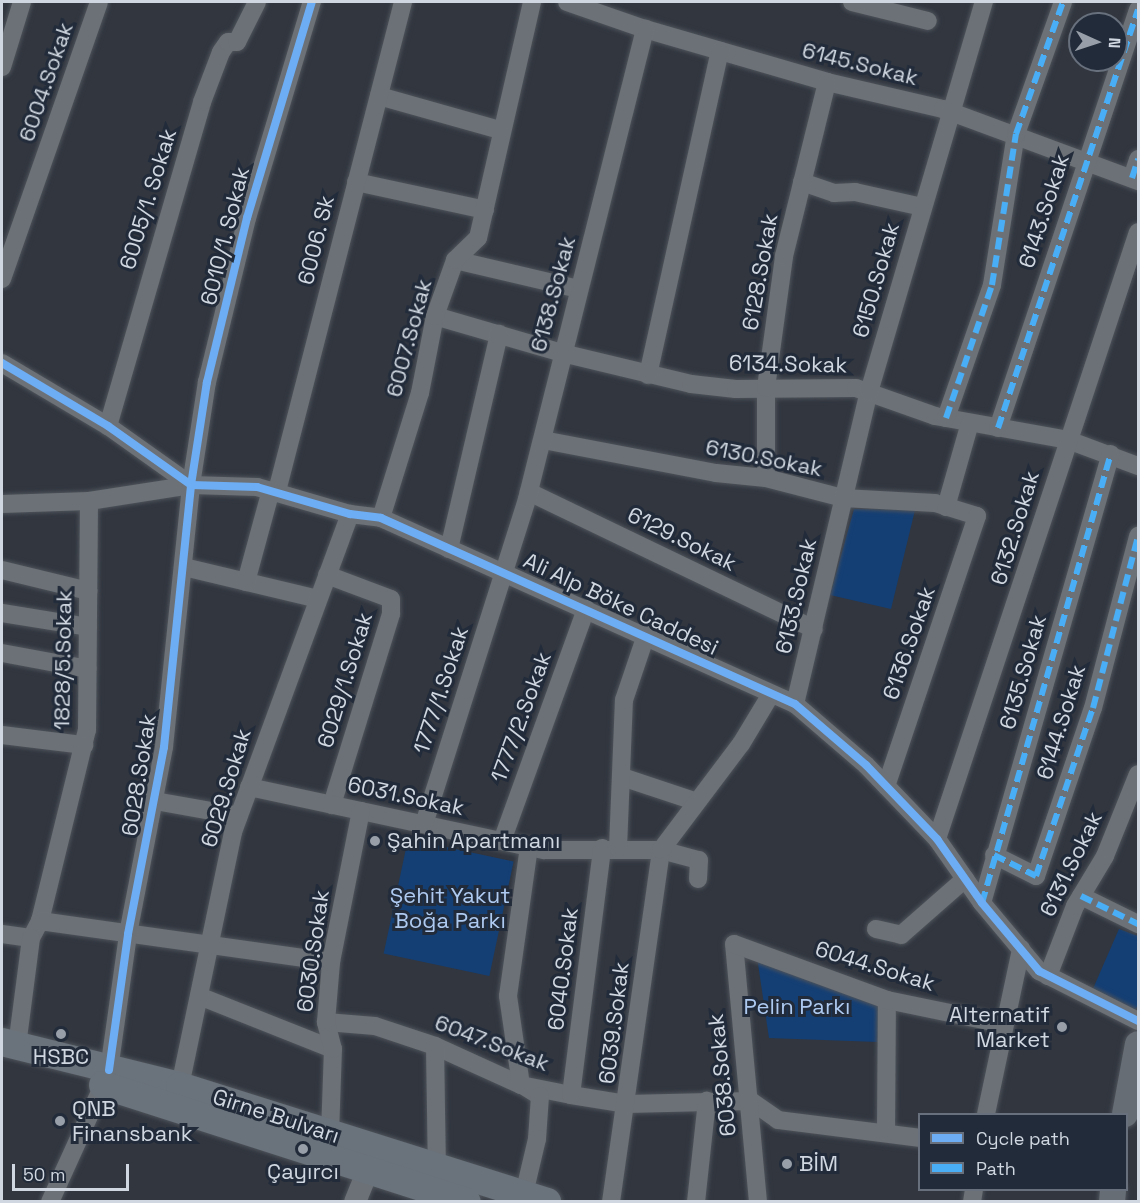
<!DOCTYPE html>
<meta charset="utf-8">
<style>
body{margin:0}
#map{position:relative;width:1140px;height:1203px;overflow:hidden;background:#31363f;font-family:"Space Grotesk",sans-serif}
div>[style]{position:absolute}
.green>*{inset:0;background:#143f75;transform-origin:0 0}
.roads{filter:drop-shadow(0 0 2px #4e535a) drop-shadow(0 0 2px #4e535a)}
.minor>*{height:18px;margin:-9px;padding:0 9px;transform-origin:9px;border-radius:9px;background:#6c7177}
.tertiary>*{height:22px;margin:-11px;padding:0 11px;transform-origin:11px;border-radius:11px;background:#6c7177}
.secondary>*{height:26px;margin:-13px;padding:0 13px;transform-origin:13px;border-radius:13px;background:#676d75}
.primary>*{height:28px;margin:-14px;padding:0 14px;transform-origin:14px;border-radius:14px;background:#6a727b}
.quiet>*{height:6px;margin-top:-3px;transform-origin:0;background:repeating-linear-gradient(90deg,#49aef6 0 12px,transparent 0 18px)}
.cycleway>*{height:8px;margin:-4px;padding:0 4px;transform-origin:4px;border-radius:4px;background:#6dadf4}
.dots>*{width:16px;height:16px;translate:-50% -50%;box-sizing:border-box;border:3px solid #212b3a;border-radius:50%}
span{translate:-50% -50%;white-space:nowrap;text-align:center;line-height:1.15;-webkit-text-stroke:6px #212b3a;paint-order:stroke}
.street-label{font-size:22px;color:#d0d7e0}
.poi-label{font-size:22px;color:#d0d7e0}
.left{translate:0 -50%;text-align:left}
.right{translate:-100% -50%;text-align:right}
.park-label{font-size:22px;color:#afcaf1}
.frame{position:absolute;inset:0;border:3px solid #d0d7e0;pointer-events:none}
.legend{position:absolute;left:918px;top:1113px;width:210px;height:78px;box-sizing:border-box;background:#212b3a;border:2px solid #67707c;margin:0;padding:8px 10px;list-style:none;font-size:18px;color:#d0d7e0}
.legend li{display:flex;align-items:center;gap:12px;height:30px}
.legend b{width:30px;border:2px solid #67707c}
.north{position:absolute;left:1068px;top:12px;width:60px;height:60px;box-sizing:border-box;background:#212b3a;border:2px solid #67707c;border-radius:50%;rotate:93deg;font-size:16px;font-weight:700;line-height:24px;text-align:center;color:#d0d7e0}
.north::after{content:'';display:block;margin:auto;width:21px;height:27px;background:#989fa8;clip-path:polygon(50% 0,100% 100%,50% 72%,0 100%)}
.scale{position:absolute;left:12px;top:1164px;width:117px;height:27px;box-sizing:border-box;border:3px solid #d0d7e0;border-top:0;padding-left:8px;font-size:18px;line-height:21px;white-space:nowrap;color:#d0d7e0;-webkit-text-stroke:4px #212b3a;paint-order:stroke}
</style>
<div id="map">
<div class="green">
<i style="clip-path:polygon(854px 509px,915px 510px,891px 609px,830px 595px)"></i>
<i style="left:408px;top:839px;width:108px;height:117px;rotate:12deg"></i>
<i style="clip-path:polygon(1119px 929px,1138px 936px,1138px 1004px,1134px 1013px,1092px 991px)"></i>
<i style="clip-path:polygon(757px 957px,883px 1005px,878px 1042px,769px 1038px)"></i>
</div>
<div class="roads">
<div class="minor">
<i style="left:567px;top:2px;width:83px;rotate:19.1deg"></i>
<i style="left:645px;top:29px;width:190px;rotate:16.2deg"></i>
<i style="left:827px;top:82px;width:119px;rotate:13.1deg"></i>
<i style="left:943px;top:109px;width:208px;rotate:20.3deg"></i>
<i style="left:852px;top:2px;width:78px;rotate:14deg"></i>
<i style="left:2px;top:67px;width:68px;rotate:-72.9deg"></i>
<i style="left:379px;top:96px;width:126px;rotate:15.7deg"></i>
<i style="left:1132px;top:178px;width:20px;rotate:-72deg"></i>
<i style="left:356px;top:182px;width:132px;rotate:12.2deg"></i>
<i style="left:802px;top:182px;width:34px;rotate:19deg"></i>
<i style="left:834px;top:193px;width:21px;rotate:-3deg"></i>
<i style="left:855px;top:192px;width:69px;rotate:12.6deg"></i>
<i style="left:455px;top:260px;width:127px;rotate:13.2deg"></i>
<i style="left:2px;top:279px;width:293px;rotate:-70.7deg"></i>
<i style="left:435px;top:316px;width:132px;rotate:16.2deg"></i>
<i style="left:562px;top:353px;width:133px;rotate:13.5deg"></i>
<i style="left:691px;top:384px;width:45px;rotate:6.3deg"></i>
<i style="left:736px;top:389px;width:120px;rotate:-0.5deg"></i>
<i style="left:856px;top:388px;width:84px;rotate:19.5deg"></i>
<i style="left:935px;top:416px;width:135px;rotate:10.2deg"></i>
<i style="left:1068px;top:440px;width:75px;rotate:20.4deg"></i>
<i style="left:2px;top:363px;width:123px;rotate:30.7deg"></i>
<i style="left:108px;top:426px;width:102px;rotate:35.4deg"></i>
<i style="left:191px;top:485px;width:66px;rotate:1.7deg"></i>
<i style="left:257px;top:487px;width:97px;rotate:16.2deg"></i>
<i style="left:350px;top:514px;width:31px;rotate:7deg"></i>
<i style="left:381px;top:518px;width:454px;rotate:24.2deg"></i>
<i style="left:795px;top:704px;width:94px;rotate:40.7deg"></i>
<i style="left:866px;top:765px;width:103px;rotate:46.2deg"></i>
<i style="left:937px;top:839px;width:78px;rotate:54.9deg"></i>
<i style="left:982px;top:903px;width:89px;rotate:50deg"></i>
<i style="left:1039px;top:971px;width:111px;rotate:26.8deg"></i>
<i style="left:648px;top:375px;width:332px;rotate:-77.5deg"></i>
<i style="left:946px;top:418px;width:141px;rotate:-70.9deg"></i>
<i style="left:992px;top:285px;width:153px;rotate:-81deg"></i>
<i style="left:1016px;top:134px;width:140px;rotate:-70.4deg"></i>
<i style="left:108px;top:426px;width:337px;rotate:-73.8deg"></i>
<i style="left:202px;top:102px;width:53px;rotate:-69.2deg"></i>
<i style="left:221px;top:52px;width:12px;rotate:-55deg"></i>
<i style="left:228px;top:42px;width:9px"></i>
<i style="left:237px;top:42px;width:45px;rotate:-63.4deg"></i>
<i style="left:998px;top:428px;width:441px;rotate:-71.5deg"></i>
<i style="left:543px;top:440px;width:176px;rotate:10.8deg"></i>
<i style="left:716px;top:473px;width:50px;rotate:5.7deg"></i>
<i style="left:766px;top:478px;width:80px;rotate:14.6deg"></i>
<i style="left:843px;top:498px;width:92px;rotate:3.1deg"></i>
<i style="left:935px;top:503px;width:44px;rotate:17.2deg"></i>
<i style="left:977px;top:516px;width:285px;rotate:108.6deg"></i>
<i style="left:766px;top:478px;width:90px;rotate:-90deg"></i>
<i style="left:766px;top:388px;width:133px;rotate:-82.2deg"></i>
<i style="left:784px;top:256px;width:179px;rotate:-76.1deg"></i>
<i style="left:277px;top:491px;width:505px;rotate:-75.55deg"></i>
<i style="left:529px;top:492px;width:316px;rotate:25.7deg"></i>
<i style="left:2px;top:504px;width:87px;rotate:-2deg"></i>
<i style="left:89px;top:501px;width:103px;rotate:-8.9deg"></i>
<i style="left:946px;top:507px;width:87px;rotate:-74.1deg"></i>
<i style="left:381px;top:518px;width:131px;rotate:-72.7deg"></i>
<i style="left:420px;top:393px;width:78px;rotate:-79deg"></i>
<i style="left:435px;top:316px;width:59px;rotate:-70.3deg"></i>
<i style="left:455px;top:260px;width:32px;rotate:-44deg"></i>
<i style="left:478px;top:238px;width:242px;rotate:-77.1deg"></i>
<i style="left:449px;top:549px;width:221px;rotate:-76.9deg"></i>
<i style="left:184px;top:567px;width:138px;rotate:13.4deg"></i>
<i style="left:2px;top:570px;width:89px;rotate:13.7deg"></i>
<i style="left:327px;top:575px;width:68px;rotate:20.6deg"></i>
<i style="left:391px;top:599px;width:15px;rotate:90deg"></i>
<i style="left:391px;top:614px;width:200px;rotate:107.2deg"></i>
<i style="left:246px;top:582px;width:95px;rotate:-74.8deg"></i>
<i style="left:2px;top:613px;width:87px;rotate:9.2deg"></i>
<i style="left:2px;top:653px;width:87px;rotate:10.5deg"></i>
<i style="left:795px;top:704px;width:321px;rotate:-76.7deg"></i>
<i style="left:869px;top:392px;width:407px;rotate:-73.6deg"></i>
<i style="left:2px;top:735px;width:83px;rotate:7deg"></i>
<i style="left:622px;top:777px;width:76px;rotate:18.4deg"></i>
<i style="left:249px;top:787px;width:302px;rotate:12.1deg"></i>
<i style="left:544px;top:850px;width:117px"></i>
<i style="left:661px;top:850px;width:39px;rotate:15deg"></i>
<i style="left:699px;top:860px;width:19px;rotate:93deg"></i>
<i style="left:155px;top:801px;width:85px;rotate:10.1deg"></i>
<i style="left:424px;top:824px;width:341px;rotate:-72.4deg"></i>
<i style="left:527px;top:499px;width:485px;rotate:-75.9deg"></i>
<i style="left:937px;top:839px;width:639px;rotate:-71.68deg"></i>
<i style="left:502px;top:841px;width:247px;rotate:-70.1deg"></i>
<i style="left:618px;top:848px;width:148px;rotate:-87.7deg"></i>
<i style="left:624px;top:700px;width:69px;rotate:-71.3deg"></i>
<i style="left:994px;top:855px;width:47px;rotate:26.6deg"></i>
<i style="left:1036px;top:876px;width:177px;rotate:-71.3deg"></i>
<i style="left:1093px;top:708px;width:178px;rotate:-75.3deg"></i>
<i style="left:1081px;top:896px;width:64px;rotate:26.2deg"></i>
<i style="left:982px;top:903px;width:467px;rotate:-74deg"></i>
<i style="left:40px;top:921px;width:197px;rotate:-76.2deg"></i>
<i style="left:87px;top:730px;width:229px;rotate:-89.5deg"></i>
<i style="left:876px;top:929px;width:26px;rotate:13deg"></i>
<i style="left:901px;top:935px;width:85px;rotate:-41.2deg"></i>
<i style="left:2px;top:934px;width:29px;rotate:8deg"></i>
<i style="left:31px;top:938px;width:19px;rotate:-62deg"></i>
<i style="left:40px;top:921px;width:294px;rotate:8deg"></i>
<i style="left:1048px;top:976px;width:75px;rotate:-68.9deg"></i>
<i style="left:1075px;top:906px;width:58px;rotate:-59deg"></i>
<i style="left:1105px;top:856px;width:88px;rotate:-68.1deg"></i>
<i style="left:199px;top:996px;width:144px;rotate:21.6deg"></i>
<i style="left:326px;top:1022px;width:49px;rotate:4.7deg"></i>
<i style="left:375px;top:1026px;width:63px;rotate:18.4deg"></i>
<i style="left:435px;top:1046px;width:94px;rotate:24.4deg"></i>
<i style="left:521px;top:1085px;width:51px;rotate:11.3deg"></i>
<i style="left:571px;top:1095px;width:57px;rotate:9.1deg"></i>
<i style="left:627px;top:1104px;width:124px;rotate:-1.4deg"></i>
<i style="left:17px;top:1046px;width:109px;rotate:-82.6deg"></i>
<i style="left:435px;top:1046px;width:121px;rotate:89.1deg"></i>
<i style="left:109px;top:1070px;width:137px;rotate:-82deg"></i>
<i style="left:128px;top:934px;width:190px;rotate:-79.1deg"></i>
<i style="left:164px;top:747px;width:263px;rotate:-84.1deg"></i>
<i style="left:191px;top:485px;width:104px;rotate:-81.2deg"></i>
<i style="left:207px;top:382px;width:169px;rotate:-76.3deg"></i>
<i style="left:247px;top:218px;width:226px;rotate:-73.3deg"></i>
<i style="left:521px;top:1085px;width:90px;rotate:-98.3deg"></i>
<i style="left:508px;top:996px;width:150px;rotate:-82deg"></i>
<i style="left:180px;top:1086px;width:259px;rotate:-78.2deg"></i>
<i style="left:233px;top:832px;width:339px;rotate:-69.8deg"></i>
<i style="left:524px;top:1086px;width:19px;rotate:32deg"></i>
<i style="left:540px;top:1096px;width:43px;rotate:94deg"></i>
<i style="left:537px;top:1139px;width:57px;rotate:103.3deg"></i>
<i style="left:571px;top:1095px;width:249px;rotate:-82.8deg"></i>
<i style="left:751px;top:1101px;width:33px;rotate:35deg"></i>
<i style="left:778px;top:1120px;width:143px;rotate:7.2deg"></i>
<i style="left:986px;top:1114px;width:169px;rotate:-78deg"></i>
<i style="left:886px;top:1132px;width:132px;rotate:-89.6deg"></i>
<i style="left:330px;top:1134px;width:85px;rotate:-88deg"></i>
<i style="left:333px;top:1049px;width:28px;rotate:-105deg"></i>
<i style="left:326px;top:1022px;width:60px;rotate:-85.2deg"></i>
<i style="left:331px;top:962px;width:154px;rotate:-78.8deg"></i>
<i style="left:50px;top:1202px;width:128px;rotate:-65.6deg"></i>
<i style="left:611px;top:1202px;width:356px;rotate:-81.9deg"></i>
<i style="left:661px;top:850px;width:133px;rotate:-53deg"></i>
<i style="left:741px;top:744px;width:58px;rotate:-59deg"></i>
<i style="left:696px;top:1202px;width:102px;rotate:-83.8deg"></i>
<i style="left:758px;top:1202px;width:259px;rotate:-95.3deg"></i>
<i style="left:734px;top:944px;width:163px;rotate:20.1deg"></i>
<i style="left:887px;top:1000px;width:118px;rotate:11.7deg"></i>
<i style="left:972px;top:1202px;width:12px;rotate:-81deg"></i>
</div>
<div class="tertiary">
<i style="left:355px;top:1202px;width:35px;rotate:-68deg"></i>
</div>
<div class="secondary">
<i style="left:1125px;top:1114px;width:71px;rotate:-79.5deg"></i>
<i style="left:1112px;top:1202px;width:12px;rotate:-85deg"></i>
</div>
<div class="primary">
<i style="left:2px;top:1042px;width:183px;rotate:13.9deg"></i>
<i style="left:180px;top:1086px;width:385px;rotate:17.5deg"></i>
<i style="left:103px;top:1085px;width:382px;rotate:17.8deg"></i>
</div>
</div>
<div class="quiet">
<i style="left:1132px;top:178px;width:20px;rotate:-72deg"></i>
<i style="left:946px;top:418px;width:141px;rotate:-70.9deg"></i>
<i style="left:992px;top:285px;width:153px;rotate:-81deg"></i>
<i style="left:1016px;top:134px;width:140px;rotate:-70.4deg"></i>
<i style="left:998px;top:428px;width:441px;rotate:-71.5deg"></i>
<i style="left:994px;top:855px;width:47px;rotate:26.6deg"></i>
<i style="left:1036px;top:876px;width:177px;rotate:-71.3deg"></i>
<i style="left:1093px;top:708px;width:178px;rotate:-75.3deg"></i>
<i style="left:1081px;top:896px;width:64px;rotate:26.2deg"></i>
<i style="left:982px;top:903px;width:467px;rotate:-74deg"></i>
</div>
<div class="cycleway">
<i style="left:2px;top:363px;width:123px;rotate:30.7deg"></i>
<i style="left:108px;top:426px;width:102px;rotate:35.4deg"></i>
<i style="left:191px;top:485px;width:66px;rotate:1.7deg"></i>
<i style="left:257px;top:487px;width:97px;rotate:16.2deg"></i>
<i style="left:350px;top:514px;width:31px;rotate:7deg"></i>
<i style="left:381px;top:518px;width:454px;rotate:24.2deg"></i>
<i style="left:795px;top:704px;width:94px;rotate:40.7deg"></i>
<i style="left:866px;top:765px;width:103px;rotate:46.2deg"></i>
<i style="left:937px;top:839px;width:78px;rotate:54.9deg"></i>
<i style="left:982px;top:903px;width:89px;rotate:50deg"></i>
<i style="left:1039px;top:971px;width:111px;rotate:26.8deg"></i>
<i style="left:109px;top:1070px;width:137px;rotate:-82deg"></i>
<i style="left:128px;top:934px;width:190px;rotate:-79.1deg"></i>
<i style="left:164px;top:747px;width:263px;rotate:-84.1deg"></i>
<i style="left:191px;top:485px;width:104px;rotate:-81.2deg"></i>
<i style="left:207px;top:382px;width:169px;rotate:-76.3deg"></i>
<i style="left:247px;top:218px;width:226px;rotate:-73.3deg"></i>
</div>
<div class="dots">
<i style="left:375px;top:841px;background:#989fa8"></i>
<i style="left:1062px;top:1027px;background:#989fa8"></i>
<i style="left:61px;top:1034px;background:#989fa8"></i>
<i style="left:60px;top:1121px;background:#989fa8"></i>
<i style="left:303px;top:1149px;background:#989fa8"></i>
<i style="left:787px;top:1164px;background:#989fa8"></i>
</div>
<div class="street-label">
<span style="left:860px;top:64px;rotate:14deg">6145.Sokak</span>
<span style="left:46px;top:82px;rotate:-71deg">6004.Sokak</span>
<span style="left:148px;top:199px;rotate:-73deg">6005/1. Sokak</span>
<span style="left:1044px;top:211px;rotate:-72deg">6143.Sokak</span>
<span style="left:225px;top:236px;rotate:-76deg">6010/1. Sokak</span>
<span style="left:316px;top:240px;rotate:-76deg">6006. Sk</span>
<span style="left:760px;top:272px;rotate:-80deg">6128.Sokak</span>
<span style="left:876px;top:280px;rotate:-74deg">6150.Sokak</span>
<span style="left:553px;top:294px;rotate:-75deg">6138.Sokak</span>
<span style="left:409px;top:338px;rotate:-75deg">6007.Sokak</span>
<span style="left:788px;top:364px;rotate:1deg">6134.Sokak</span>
<span style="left:764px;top:458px;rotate:11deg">6130.Sokak</span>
<span style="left:1015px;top:528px;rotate:-73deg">6132.Sokak</span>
<span style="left:682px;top:539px;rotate:26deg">6129.Sokak</span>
<span style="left:796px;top:596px;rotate:-77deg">6133.Sokak</span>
<span style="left:621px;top:604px;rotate:25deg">Ali Alp Böke Caddesi</span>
<span style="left:909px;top:643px;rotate:-71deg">6136.Sokak</span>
<span style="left:63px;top:660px;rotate:-89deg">1828/5.Sokak</span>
<span style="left:1023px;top:672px;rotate:-74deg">6135.Sokak</span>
<span style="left:345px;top:680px;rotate:-73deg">6029/1.Sokak</span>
<span style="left:441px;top:690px;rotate:-72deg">1777/1.Sokak</span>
<span style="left:521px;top:717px;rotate:-70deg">1777/2.Sokak</span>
<span style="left:1061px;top:722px;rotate:-73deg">6144.Sokak</span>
<span style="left:139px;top:775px;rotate:-81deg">6028.Sokak</span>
<span style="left:226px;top:788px;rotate:-73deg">6029.Sokak</span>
<span style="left:406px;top:796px;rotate:12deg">6031.Sokak</span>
<span style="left:1071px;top:864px;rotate:-64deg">6131.Sokak</span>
<span style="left:313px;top:951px;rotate:-82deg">6030.Sokak</span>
<span style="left:875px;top:966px;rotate:17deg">6044.Sokak</span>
<span style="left:563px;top:969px;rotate:-83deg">6040.Sokak</span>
<span style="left:614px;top:1023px;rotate:-83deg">6039.Sokak</span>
<span style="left:492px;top:1043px;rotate:21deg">6047.Sokak</span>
<span style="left:722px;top:1075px;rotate:-96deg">6038.Sokak</span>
<span style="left:276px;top:1116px;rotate:18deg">Girne Bulvarı</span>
</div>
<div class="poi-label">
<span class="left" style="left:387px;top:841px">Şahin Apartmanı</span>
<span class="right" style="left:1050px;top:1027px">Alternatif<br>Market</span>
<span style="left:61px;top:1057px">HSBC</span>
<span class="left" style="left:72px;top:1121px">QNB<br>Finansbank</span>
<span class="left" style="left:799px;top:1164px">BİM</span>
<span style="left:303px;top:1172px">Çayırcı</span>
</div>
<div class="park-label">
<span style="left:450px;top:908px">Şehit Yakut<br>Boğa Parkı</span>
<span style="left:797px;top:1007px">Pelin Parkı</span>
</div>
<div class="frame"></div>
<ul class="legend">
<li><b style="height:8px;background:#6dadf4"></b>Cycle path</li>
<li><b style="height:8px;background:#49aef6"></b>Path</li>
</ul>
<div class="north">N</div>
<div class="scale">50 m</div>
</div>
